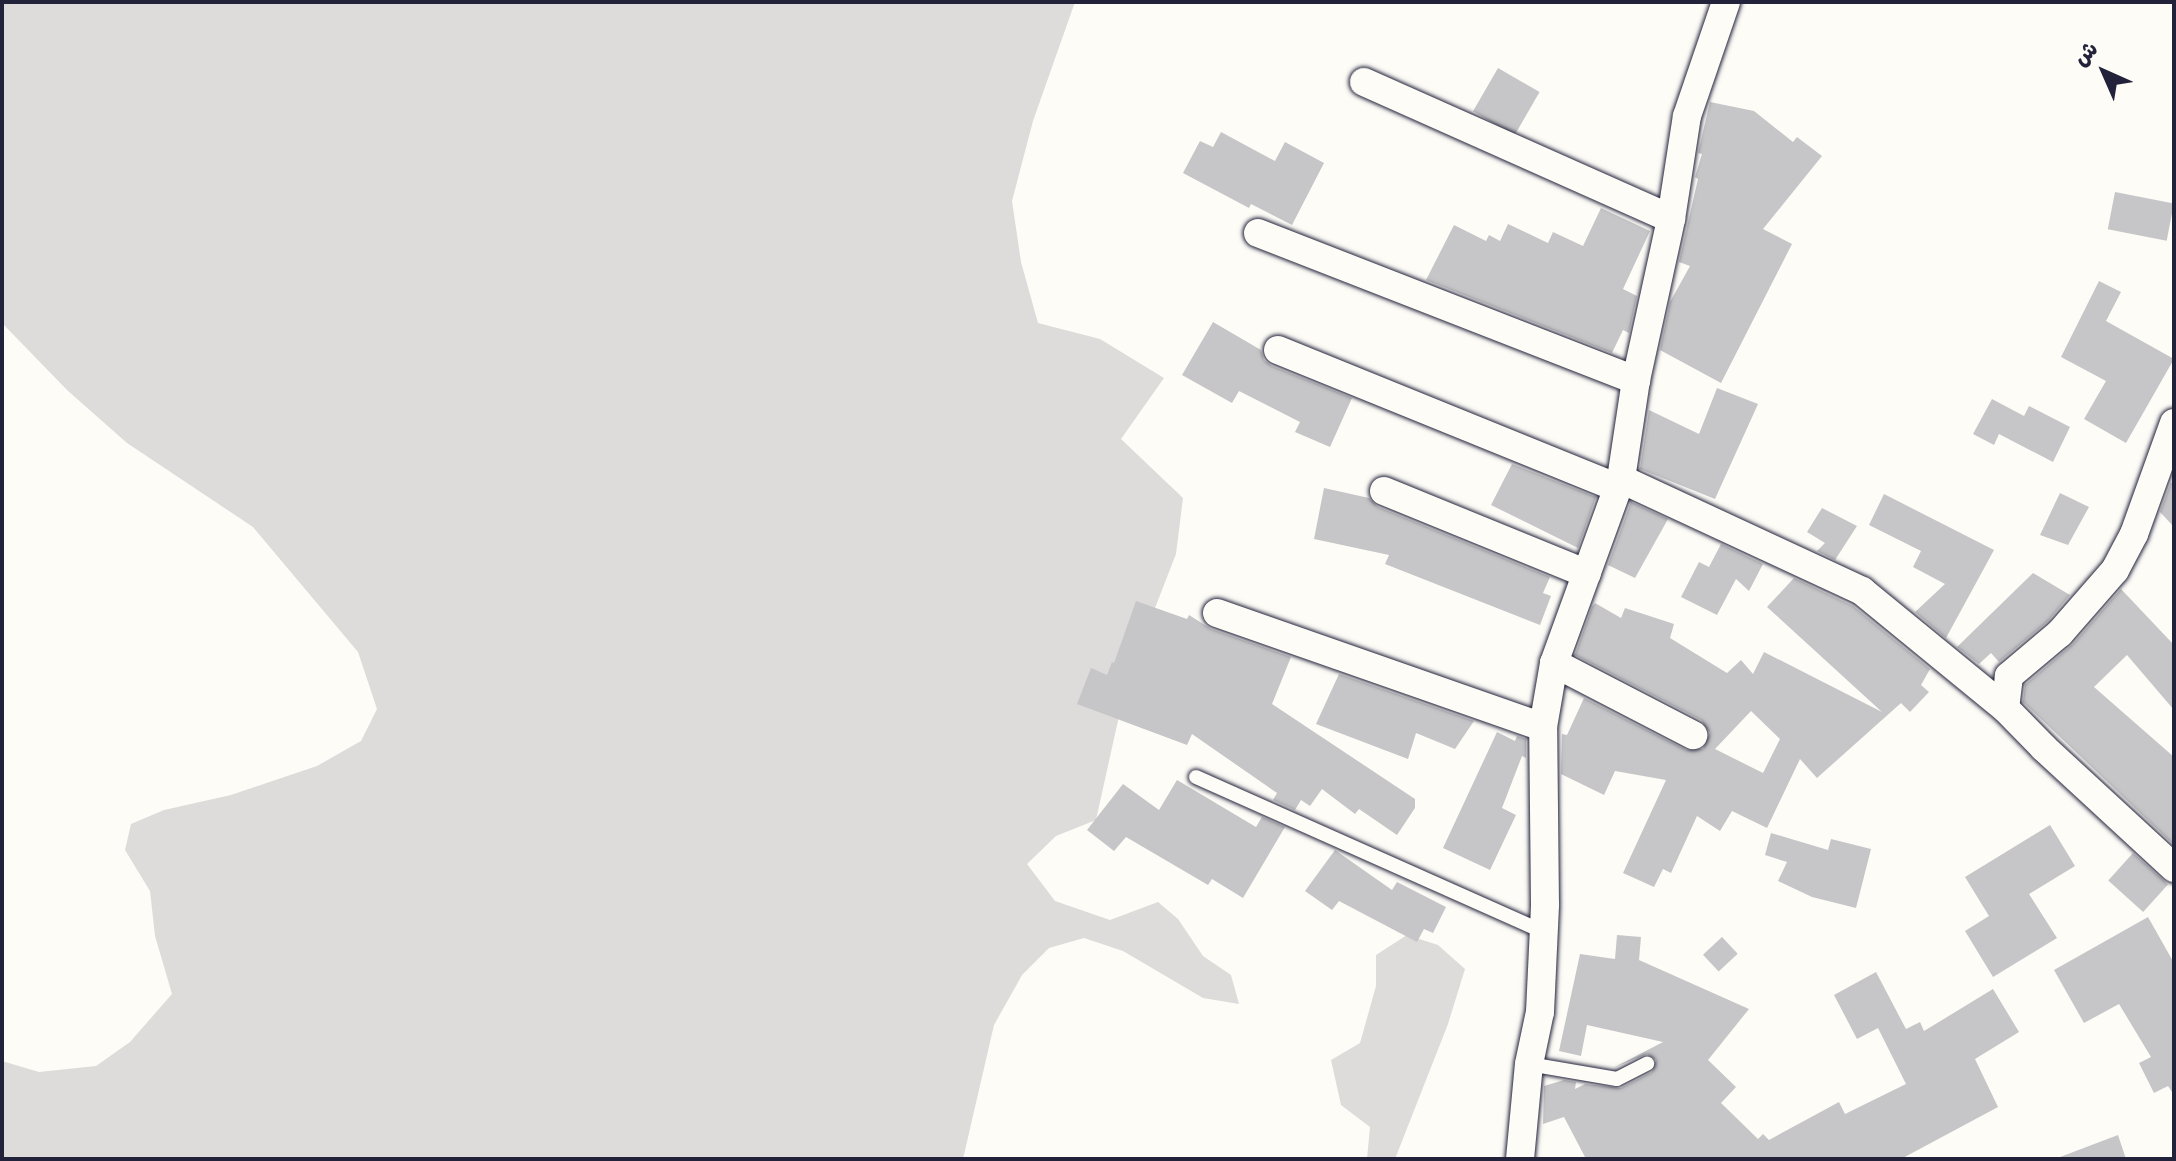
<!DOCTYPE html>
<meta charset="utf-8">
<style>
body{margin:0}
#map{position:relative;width:2176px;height:1161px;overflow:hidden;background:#fdfcf7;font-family:"Indie Flower","Playpen Sans Arabic",sans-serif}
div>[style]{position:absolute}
.green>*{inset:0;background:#dddcdb}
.building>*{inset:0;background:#c6c6c8;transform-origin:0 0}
.roads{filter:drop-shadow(0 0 2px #22223b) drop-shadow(0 0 2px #22223b)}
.lane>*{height:14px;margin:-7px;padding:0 7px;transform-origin:7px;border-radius:7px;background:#fdfcf7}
.street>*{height:28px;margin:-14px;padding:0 14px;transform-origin:14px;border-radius:14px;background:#fdfcf7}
span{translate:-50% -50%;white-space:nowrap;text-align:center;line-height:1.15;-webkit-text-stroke:6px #fdfcf7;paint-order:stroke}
.frame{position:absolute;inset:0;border:4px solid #22223b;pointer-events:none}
.north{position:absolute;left:2064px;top:32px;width:80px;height:80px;-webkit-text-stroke:6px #fdfcf7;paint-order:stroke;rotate:315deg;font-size:22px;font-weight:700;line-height:32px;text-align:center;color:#22223b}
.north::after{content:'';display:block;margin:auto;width:28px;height:36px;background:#22223b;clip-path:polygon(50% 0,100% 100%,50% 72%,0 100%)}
</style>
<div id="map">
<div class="green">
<i style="clip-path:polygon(2px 2px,1075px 2px,1033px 121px,1012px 201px,1021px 262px,1038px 323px,1100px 339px,1164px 378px,1121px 439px,1183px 498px,1176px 554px,1127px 680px,1096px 820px,1056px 836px,1027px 864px,1055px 901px,1110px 920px,1158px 902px,1178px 919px,1203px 956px,1231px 975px,1239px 1004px,1203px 998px,1123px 951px,1084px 938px,1049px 948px,1022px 975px,994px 1025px,963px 1159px,2px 1159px,2px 1061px,39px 1072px,96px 1066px,130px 1042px,172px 994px,155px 936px,150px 891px,125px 850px,131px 824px,164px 810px,231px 795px,317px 766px,361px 741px,377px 709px,358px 652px,253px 527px,127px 443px,67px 390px,2px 323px)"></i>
<i style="clip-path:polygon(1407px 935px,1438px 945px,1465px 969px,1448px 1024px,1395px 1159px,1367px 1159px,1370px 1127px,1341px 1105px,1331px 1060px,1360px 1043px,1376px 986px,1376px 955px)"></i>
</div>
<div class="building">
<i style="left:1498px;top:68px;width:48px;height:50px;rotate:30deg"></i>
<i style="clip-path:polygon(1710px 102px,1754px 111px,1793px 142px,1797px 137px,1822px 156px,1763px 229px,1792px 244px,1721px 383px,1660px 350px,1670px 302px,1690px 266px,1679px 262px,1698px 179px,1695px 177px,1702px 154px,1698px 153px)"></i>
<i style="clip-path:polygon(1221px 132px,1275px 161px,1285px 142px,1324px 163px,1292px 225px,1251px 204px,1249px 208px,1183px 173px,1200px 141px,1213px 147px)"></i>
<i style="left:2115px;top:192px;width:60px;height:38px;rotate:11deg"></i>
<i style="clip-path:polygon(1601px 208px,1650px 231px,1623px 289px,1637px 296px,1629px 333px,1623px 330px,1612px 353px,1426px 280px,1454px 225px,1486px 241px,1489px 235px,1500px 241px,1508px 224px,1548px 243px,1553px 232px,1583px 246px)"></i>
<i style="clip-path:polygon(2099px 281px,2121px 292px,2106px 321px,2174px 359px,2126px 443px,2084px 419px,2106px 381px,2061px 357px)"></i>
<i style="clip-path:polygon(1213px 322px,1261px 350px,1264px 360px,1272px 366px,1352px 398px,1330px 447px,1295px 432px,1300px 422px,1239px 391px,1232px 403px,1182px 375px)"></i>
<i style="clip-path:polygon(1717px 388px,1758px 404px,1715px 499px,1640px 469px,1649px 410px,1699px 434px)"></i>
<i style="clip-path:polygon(1992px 399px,2024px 416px,2029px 406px,2070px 427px,2053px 462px,1999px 434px,1994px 445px,1973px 434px)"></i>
<i style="clip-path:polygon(1512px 464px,1596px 497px,1578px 548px,1491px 505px)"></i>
<i style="clip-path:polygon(2171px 482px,2174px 486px,2174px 527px,2160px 512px)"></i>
<i style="clip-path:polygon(1324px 488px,1369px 498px,1378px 507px,1550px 577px,1543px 593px,1551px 596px,1540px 625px,1385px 564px,1389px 555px,1314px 539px)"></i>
<i style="clip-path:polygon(2060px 493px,2089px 507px,2068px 545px,2040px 535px)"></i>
<i style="clip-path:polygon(1884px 494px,1994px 550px,1946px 638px,1915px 612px,1945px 584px,1913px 567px,1921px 551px,1869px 525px)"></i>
<i style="clip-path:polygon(1631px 502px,1668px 519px,1635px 578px,1608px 565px)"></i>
<i style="clip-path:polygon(1822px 508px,1857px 526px,1835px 560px,1817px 551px,1825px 543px,1807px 532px)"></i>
<i style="clip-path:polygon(1721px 544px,1763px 564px,1749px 591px,1736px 579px,1717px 615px,1681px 597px,1699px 562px,1709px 567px)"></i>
<i style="clip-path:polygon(2033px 573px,2070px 595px,2048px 621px,1999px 662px,1991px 653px,1979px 664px,1957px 647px)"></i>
<i style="clip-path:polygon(evenodd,1794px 578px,1853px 606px,1930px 669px,1921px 685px,1929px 692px,1910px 712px,1901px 703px,1817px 778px,1800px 759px,1767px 828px,1732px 811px,1720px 831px,1697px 816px,1671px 873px,1663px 869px,1654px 887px,1623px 873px,1666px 780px,1615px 771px,1604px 795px,1561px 774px,1562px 734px,1567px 735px,1584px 698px,1686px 750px,1703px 749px,1710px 733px,1701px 720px,1575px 655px,1592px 607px,1595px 603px,1621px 618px,1625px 608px,1674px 624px,1670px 638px,1727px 673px,1741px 660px,1753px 674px,1764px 652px,1882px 712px,1767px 607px,1794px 578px,1751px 711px,1780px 739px,1763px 773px,1715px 749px,1751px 711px)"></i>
<i style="clip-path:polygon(2121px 589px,2174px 645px,2174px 710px,2127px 655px,2094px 687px,2174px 757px,2174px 845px,2023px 702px,2025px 685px,2073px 644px)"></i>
<i style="clip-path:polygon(1136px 601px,1187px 619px,1189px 615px,1211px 629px,1291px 657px,1272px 704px,1415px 799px,1415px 808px,1397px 835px,1359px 809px,1355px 814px,1322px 789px,1310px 806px,1301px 800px,1295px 810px,1273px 800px,1277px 793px,1192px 734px,1187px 745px,1077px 704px,1091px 668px,1107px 675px,1112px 662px,1114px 663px)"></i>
<i style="clip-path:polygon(1339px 674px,1474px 721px,1455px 749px,1416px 733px,1408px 759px,1316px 724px)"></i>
<i style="clip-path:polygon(1497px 732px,1515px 741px,1517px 736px,1526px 739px,1526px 758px,1522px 756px,1502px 808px,1516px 815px,1490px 870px,1443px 848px)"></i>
<i style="clip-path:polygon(1177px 780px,1256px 827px,1262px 817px,1285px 827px,1243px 898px,1212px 879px,1208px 885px,1126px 837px,1114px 851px,1087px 830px,1123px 784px,1159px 810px)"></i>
<i style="clip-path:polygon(2050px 825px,2075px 866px,2029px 894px,2057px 938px,1993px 977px,1965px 931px,1989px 916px,1965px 877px)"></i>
<i style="clip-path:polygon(1771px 833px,1828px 850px,1831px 839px,1871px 849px,1856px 908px,1812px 897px,1778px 881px,1787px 862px,1765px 855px)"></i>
<i style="clip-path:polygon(1335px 850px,1392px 890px,1397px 882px,1446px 907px,1433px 933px,1424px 929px,1417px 942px,1339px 901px,1332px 910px,1305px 891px)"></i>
<i style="left:2133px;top:853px;width:47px;height:37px;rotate:42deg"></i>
<i style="clip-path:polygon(2148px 917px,2174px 963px,2174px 1095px,2168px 1086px,2154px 1093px,2139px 1063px,2151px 1057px,2119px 1004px,2084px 1023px,2054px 970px)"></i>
<i style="clip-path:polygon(1617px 935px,1641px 937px,1639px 960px,1749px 1009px,1708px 1060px,1736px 1087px,1721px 1103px,1758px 1139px,1763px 1134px,1769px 1140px,1839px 1102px,1845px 1114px,1906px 1084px,1878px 1028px,1857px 1039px,1834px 995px,1876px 972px,1906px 1029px,1920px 1022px,1924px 1031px,1993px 989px,2019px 1032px,1975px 1059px,1998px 1107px,1901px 1159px,1586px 1159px,1564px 1117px,1543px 1124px,1544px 1086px,1564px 1080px,1576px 1082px,1575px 1089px,1585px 1084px,1621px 1088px,1652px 1072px,1656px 1060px,1647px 1054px,1613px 1068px,1663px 1042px,1587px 1025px,1581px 1056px,1559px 1051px,1580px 954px,1615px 959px)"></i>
<i style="left:1722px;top:937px;width:23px;height:26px;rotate:47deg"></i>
<i style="clip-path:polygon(2118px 1135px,2126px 1159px,2060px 1159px,2060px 1157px)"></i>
</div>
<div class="roads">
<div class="lane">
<i style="left:1196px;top:777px;width:381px;rotate:24deg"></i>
<i style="left:1529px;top:1064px;width:89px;rotate:9.7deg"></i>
<i style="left:1617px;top:1079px;width:34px;rotate:-27deg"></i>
</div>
<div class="street">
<i style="left:1364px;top:82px;width:336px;rotate:24deg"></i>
<i style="left:1258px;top:233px;width:406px;rotate:21.3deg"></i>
<i style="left:1278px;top:350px;width:367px;rotate:22.1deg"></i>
<i style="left:2174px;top:423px;width:118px;rotate:109.8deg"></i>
<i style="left:2134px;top:534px;width:41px;rotate:117.8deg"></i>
<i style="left:2115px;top:570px;width:84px;rotate:131.1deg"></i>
<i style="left:2060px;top:633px;width:67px;rotate:139.9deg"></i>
<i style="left:2009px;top:676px;width:32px;rotate:97deg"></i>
<i style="left:2005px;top:708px;width:56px;rotate:45.7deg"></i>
<i style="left:2044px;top:748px;width:177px;rotate:42.7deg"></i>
<i style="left:1621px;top:479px;width:266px;rotate:24.9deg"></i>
<i style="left:1862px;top:591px;width:185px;rotate:39.3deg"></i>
<i style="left:1384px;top:491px;width:219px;rotate:22.2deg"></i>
<i style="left:1217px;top:613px;width:345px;rotate:19.3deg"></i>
<i style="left:1554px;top:663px;width:157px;rotate:27.4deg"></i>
<i style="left:1520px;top:1159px;width:95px;rotate:-84.6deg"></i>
<i style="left:1529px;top:1064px;width:53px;rotate:-78.1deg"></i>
<i style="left:1540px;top:1012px;width:108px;rotate:-87.3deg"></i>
<i style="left:1545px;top:904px;width:177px;rotate:-90.6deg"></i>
<i style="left:1543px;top:727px;width:65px;rotate:-80.2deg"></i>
<i style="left:1554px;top:663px;width:196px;rotate:-70deg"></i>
<i style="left:1621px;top:479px;width:100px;rotate:-81.4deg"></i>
<i style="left:1636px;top:380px;width:165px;rotate:-77.7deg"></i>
<i style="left:1671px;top:219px;width:104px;rotate:-81.2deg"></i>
<i style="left:1687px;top:116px;width:120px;rotate:-71.1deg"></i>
</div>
</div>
<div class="frame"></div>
<div class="north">ش</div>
</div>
